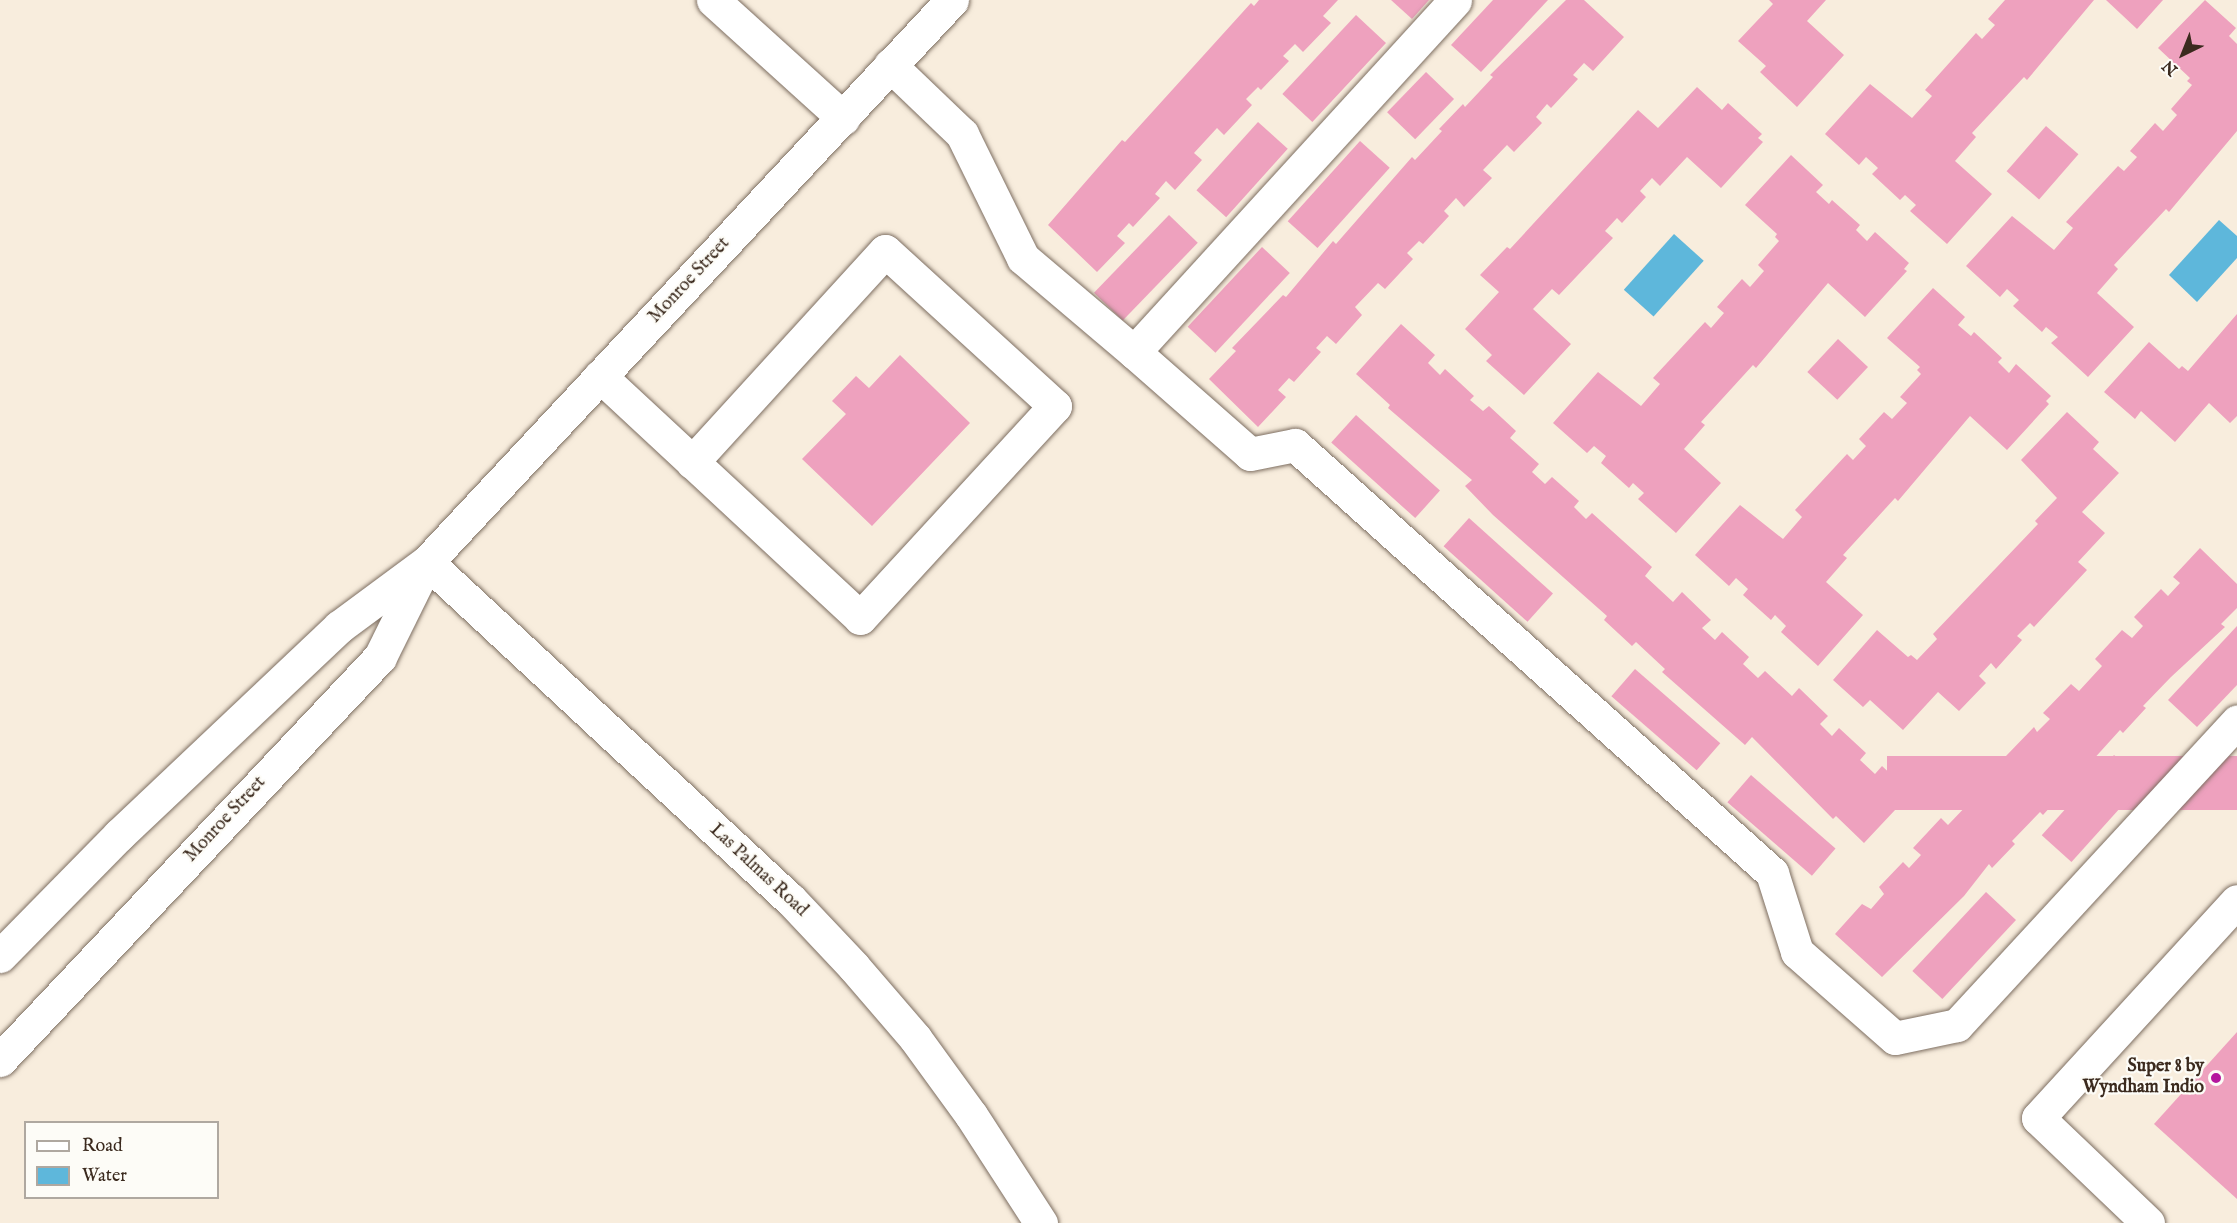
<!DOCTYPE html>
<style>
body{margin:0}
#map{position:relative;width:2237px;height:1223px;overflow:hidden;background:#f8eddd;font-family:"IM FELL English",serif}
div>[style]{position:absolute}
.water>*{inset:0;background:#5eb7db;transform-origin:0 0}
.building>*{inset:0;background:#eea1be;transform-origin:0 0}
.roads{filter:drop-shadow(0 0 2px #7d6e61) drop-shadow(0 0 2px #7d6e61)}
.minor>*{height:33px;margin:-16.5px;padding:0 16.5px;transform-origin:16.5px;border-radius:16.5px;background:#fff}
.major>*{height:33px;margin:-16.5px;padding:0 16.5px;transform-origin:16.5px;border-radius:16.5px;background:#fff}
.dots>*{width:16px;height:16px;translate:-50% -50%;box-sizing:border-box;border:3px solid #fdfcf7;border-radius:50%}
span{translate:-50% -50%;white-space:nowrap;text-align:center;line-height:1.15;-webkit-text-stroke:4.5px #fdfcf7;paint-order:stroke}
.street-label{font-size:18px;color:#3b2a1e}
.poi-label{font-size:18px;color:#3b2a1e;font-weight:700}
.right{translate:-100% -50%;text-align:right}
.legend{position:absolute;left:24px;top:1121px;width:195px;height:78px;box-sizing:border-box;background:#fdfcf7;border:2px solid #afa8a0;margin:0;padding:8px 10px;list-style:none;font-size:18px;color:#3b2a1e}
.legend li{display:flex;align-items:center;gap:12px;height:30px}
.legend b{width:30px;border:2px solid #afa8a0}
.north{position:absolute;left:2153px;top:24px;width:60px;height:60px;-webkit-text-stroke:4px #fdfcf7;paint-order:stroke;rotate:223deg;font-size:16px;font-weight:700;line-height:24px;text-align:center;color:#3b2a1e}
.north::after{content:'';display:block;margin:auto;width:21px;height:27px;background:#3b2a1e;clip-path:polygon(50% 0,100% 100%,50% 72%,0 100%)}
</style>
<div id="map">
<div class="water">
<i style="clip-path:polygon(2219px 220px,2237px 236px,2237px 258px,2197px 302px,2169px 275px)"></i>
<i style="left:1674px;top:234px;width:40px;height:75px;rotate:42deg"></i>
</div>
<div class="building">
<i style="clip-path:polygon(1259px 0,1338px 0,1323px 16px,1331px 23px,1303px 52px,1295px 44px,1283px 56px,1289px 61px,1261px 90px,1258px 87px,1246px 99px,1252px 105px,1224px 135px,1217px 128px,1194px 153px,1202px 160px,1175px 190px,1166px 181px,1155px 194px,1160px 198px,1133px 227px,1129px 223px,1117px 236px,1125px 243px,1097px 272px,1048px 225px,1122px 140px,1125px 142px,1251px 3px,1254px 6px)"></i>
<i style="clip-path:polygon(1391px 0,1429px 0,1412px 19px)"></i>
<i style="clip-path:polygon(1493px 0,1548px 0,1481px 72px,1451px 45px)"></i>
<i style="clip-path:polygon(1566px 0,1584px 0,1624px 37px,1593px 71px,1584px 63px,1573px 75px,1578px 79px,1551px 108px,1547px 104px,1536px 117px,1542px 123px,1514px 152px,1507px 145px,1483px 170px,1492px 178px,1464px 207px,1456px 198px,1444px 211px,1449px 216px,1423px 244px,1419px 241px,1407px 253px,1413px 259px,1385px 289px,1378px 283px,1355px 307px,1362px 315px,1336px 344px,1327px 336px,1316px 348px,1321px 352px,1294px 382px,1289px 378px,1278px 390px,1286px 397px,1258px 427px,1209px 379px,1236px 351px,1232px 348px,1283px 295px,1286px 297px,1333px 241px,1336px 244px,1412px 157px,1415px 160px,1442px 131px,1439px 129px,1463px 104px,1465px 107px,1493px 77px,1490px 75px)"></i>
<i style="clip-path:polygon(1769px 0,1826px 0,1807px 21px,1844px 55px,1797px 107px,1760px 72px,1766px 66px,1738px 41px,1773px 4px)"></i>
<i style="clip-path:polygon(2005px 0,2094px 0,2027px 80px,2024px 77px,1972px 133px,1976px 137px,1955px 161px,1992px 194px,1947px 244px,1910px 211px,1916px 205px,1905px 195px,1900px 200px,1872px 174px,1878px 168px,1866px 157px,1859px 165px,1825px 134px,1870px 84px,1912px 118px,1932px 96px,1925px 90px,1976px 33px,1982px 39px,1995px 25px,1988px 19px)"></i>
<i style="clip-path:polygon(2106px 0,2163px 0,2137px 29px)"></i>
<i style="clip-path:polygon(2205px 0,2236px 28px,2229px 36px,2237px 44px,2237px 131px,2169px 212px,2166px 209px,2114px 265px,2118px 269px,2097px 293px,2134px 327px,2088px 377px,2051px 343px,2058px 337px,2046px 327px,2042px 332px,2013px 306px,2019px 300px,2007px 289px,2000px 297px,1966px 266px,2012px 216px,2054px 250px,2073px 228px,2066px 222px,2118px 166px,2124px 171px,2137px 157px,2130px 151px,2155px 123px,2163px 131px,2177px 115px,2171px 109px,2192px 85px,2187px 81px,2190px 78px,2158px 48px)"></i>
<i style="left:1356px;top:15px;width:41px;height:108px;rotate:43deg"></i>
<i style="left:1426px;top:72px;width:39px;height:56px;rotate:44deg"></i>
<i style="clip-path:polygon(1697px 87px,1722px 110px,1728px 103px,1762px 134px,1758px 138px,1763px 142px,1721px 188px,1687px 157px,1660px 186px,1652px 178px,1640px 191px,1646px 197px,1622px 223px,1617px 218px,1605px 231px,1613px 238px,1559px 295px,1552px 289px,1533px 309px,1571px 344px,1524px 395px,1486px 361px,1492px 355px,1465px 329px,1499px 292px,1480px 275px,1507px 247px,1510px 249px,1638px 110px,1658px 128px)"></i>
<i style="left:1258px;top:122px;width:40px;height:92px;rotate:42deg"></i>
<i style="left:2046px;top:126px;width:43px;height:60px;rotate:41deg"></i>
<i style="left:1360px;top:141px;width:40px;height:108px;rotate:42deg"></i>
<i style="clip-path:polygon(1791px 155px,1823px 185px,1816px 192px,1829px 204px,1832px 200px,1860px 225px,1856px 230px,1867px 241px,1875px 232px,1909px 263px,1904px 269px,1907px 271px,1865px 317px,1828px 283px,1756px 368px,1753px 365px,1701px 422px,1705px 425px,1684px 449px,1721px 483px,1676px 533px,1638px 499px,1644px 493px,1633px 483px,1629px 488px,1601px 463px,1606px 456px,1594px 446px,1587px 453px,1553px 423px,1598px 372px,1641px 406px,1660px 384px,1653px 378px,1705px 322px,1711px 328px,1724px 313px,1717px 307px,1742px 279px,1750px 287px,1764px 271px,1758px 265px,1779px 241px,1775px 237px,1777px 234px,1745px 205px)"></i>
<i style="left:1169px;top:215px;width:40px;height:108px;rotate:44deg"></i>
<i style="left:1262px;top:247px;width:38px;height:109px;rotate:43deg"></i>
<i style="clip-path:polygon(1933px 288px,1965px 317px,1958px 325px,1971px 336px,1974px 332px,2002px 358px,1998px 362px,2009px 373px,2016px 364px,2051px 396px,2046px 401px,2049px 404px,2007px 450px,1970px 416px,1898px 501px,1895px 498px,1843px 555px,1847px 558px,1826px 582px,1863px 615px,1818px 666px,1781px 632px,1786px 626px,1775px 615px,1771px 620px,1743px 595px,1748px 589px,1736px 578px,1729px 586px,1695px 555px,1740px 505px,1783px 539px,1802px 517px,1795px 510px,1847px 454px,1853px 460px,1866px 446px,1859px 439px,1884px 412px,1892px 419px,1907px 403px,1900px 397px,1921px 374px,1917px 370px,1920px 367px,1887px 338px)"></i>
<i style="clip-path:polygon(2237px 314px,2237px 416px,2230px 423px,2209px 403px,2175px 442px,2141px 411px,2135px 419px,2104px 392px,2149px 342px,2179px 369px,2182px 366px,2188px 371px)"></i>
<i style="clip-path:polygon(1401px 324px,1435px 355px,1428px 363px,1440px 375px,1445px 369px,1474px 396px,1470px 400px,1483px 411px,1489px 406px,1516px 431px,1510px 438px,1539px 464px,1532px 472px,1545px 484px,1552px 477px,1579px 501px,1574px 507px,1586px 519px,1592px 513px,1652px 567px,1645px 576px,1673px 602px,1682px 592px,1711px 620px,1702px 628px,1715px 640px,1722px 632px,1749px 657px,1743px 664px,1758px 678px,1765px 671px,1792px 696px,1799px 688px,1828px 716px,1820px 724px,1832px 736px,1839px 728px,1866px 753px,1860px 760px,1875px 774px,1882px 766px,1911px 793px,1864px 843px,1836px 816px,1833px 819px,1752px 737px,1745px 745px,1662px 672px,1665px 669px,1636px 642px,1632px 646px,1604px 620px,1607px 616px,1493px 515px,1465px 486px,1472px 480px,1388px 408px,1390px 405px,1356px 374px)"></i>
<i style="left:1838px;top:339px;width:41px;height:45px;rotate:43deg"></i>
<i style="clip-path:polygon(900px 355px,970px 423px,872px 526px,802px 459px,846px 414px,832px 401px,856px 376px,869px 388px)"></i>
<i style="clip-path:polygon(2067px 412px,2099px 442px,2093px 449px,2119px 473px,2082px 512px,2105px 533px,2078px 562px,2087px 570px,2034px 627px,2030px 623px,2017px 636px,2022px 640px,1996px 669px,1991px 663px,1979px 676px,1986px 683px,1959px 711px,1938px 692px,1903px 730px,1870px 700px,1863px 707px,1833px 680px,1877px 630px,1908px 657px,1911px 655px,1917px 660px,1937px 639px,1933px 634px,2038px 524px,2035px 521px,2057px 498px,2021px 460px)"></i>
<i style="left:1356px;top:415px;width:113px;height:37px;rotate:42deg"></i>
<i style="left:1469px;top:518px;width:113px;height:38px;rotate:42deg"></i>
<i style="clip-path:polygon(2200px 548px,2237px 584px,2237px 608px,2221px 624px,2225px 627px,2171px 677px,2143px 706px,2146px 708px,2123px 733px,2120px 730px,2043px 815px,2040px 812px,2012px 841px,2015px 844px,1992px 868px,1989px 864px,1964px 896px,1882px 977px,1835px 934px,1862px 904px,1871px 909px,1884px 894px,1879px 887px,1903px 862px,1909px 868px,1921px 855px,1913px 848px,1941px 818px,1948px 825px,1971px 801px,1964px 794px,1991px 765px,2000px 773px,2011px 761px,2006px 756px,2034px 727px,2037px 732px,2050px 719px,2043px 713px,2071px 684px,2079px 691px,2102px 666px,2095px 659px,2122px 630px,2132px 638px,2143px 626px,2134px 617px,2161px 589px,2168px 596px,2180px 583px,2173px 577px)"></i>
<i style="clip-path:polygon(2237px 626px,2237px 685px,2197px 727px,2168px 700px)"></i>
<i style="left:1635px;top:669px;width:113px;height:36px;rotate:41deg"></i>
<i style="left:2114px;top:755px;width:40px;height:108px;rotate:42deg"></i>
<i style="left:2237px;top:756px;width:54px;height:350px;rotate:90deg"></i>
<i style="left:1751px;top:775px;width:112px;height:36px;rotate:41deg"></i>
<i style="left:1986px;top:892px;width:41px;height:108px;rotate:43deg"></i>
<i style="clip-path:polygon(2237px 1032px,2237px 1199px,2154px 1124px)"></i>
</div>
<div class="roads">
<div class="minor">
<i style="left:713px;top:0;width:176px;rotate:42.2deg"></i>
<i style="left:890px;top:65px;width:100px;rotate:43.8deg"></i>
<i style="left:962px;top:134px;width:138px;rotate:63.8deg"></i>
<i style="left:1023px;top:258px;width:145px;rotate:40.3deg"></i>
<i style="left:1134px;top:352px;width:476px;rotate:-47.6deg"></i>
<i style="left:1134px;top:352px;width:154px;rotate:41.3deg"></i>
<i style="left:1250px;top:454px;width:46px;rotate:-11.3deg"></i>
<i style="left:1295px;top:445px;width:641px;rotate:41.9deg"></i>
<i style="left:1772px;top:873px;width:83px;rotate:72.4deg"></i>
<i style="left:1797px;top:952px;width:130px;rotate:41.3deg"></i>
<i style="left:1895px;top:1038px;width:63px;rotate:-11.8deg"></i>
<i style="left:1957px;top:1025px;width:413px;rotate:-47.3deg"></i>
<i style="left:600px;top:376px;width:355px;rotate:42.9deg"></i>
<i style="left:860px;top:618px;width:288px;rotate:-47.4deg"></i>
<i style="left:1055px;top:406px;width:230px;rotate:-137.6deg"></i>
<i style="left:885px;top:251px;width:286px;rotate:132.4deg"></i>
<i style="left:2148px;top:1223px;width:152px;rotate:-136.3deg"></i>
<i style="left:2038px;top:1118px;width:294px;rotate:-47.5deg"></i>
</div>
<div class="major">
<i style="left:427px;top:562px;width:495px;rotate:42.9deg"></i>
<i style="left:790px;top:899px;width:93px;rotate:46.7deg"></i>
<i style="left:854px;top:967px;width:94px;rotate:49.3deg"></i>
<i style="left:915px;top:1038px;width:95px;rotate:54deg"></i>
<i style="left:971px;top:1115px;width:129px;rotate:57.1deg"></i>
<i style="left:0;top:956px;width:170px;rotate:-45.5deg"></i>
<i style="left:119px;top:835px;width:303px;rotate:-43.4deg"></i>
<i style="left:339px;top:627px;width:109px;rotate:-36.5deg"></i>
<i style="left:427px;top:562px;width:769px;rotate:-46.95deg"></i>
<i style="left:0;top:1060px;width:554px;rotate:-46.68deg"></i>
<i style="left:380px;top:657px;width:102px;rotate:-63.7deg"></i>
</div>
</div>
<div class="dots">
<i style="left:2216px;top:1078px;background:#b5179e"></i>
</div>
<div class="street-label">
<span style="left:690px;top:281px;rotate:-47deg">Monroe Street</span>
<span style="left:226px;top:820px;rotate:-47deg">Monroe Street</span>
<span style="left:758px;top:871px;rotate:43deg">Las Palmas Road</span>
</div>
<div class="poi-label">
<span class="right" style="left:2204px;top:1078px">Super 8 by<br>Wyndham Indio</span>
</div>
<ul class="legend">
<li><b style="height:8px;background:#fff"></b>Road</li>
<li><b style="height:16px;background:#5eb7db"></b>Water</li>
</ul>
<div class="north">N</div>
</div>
